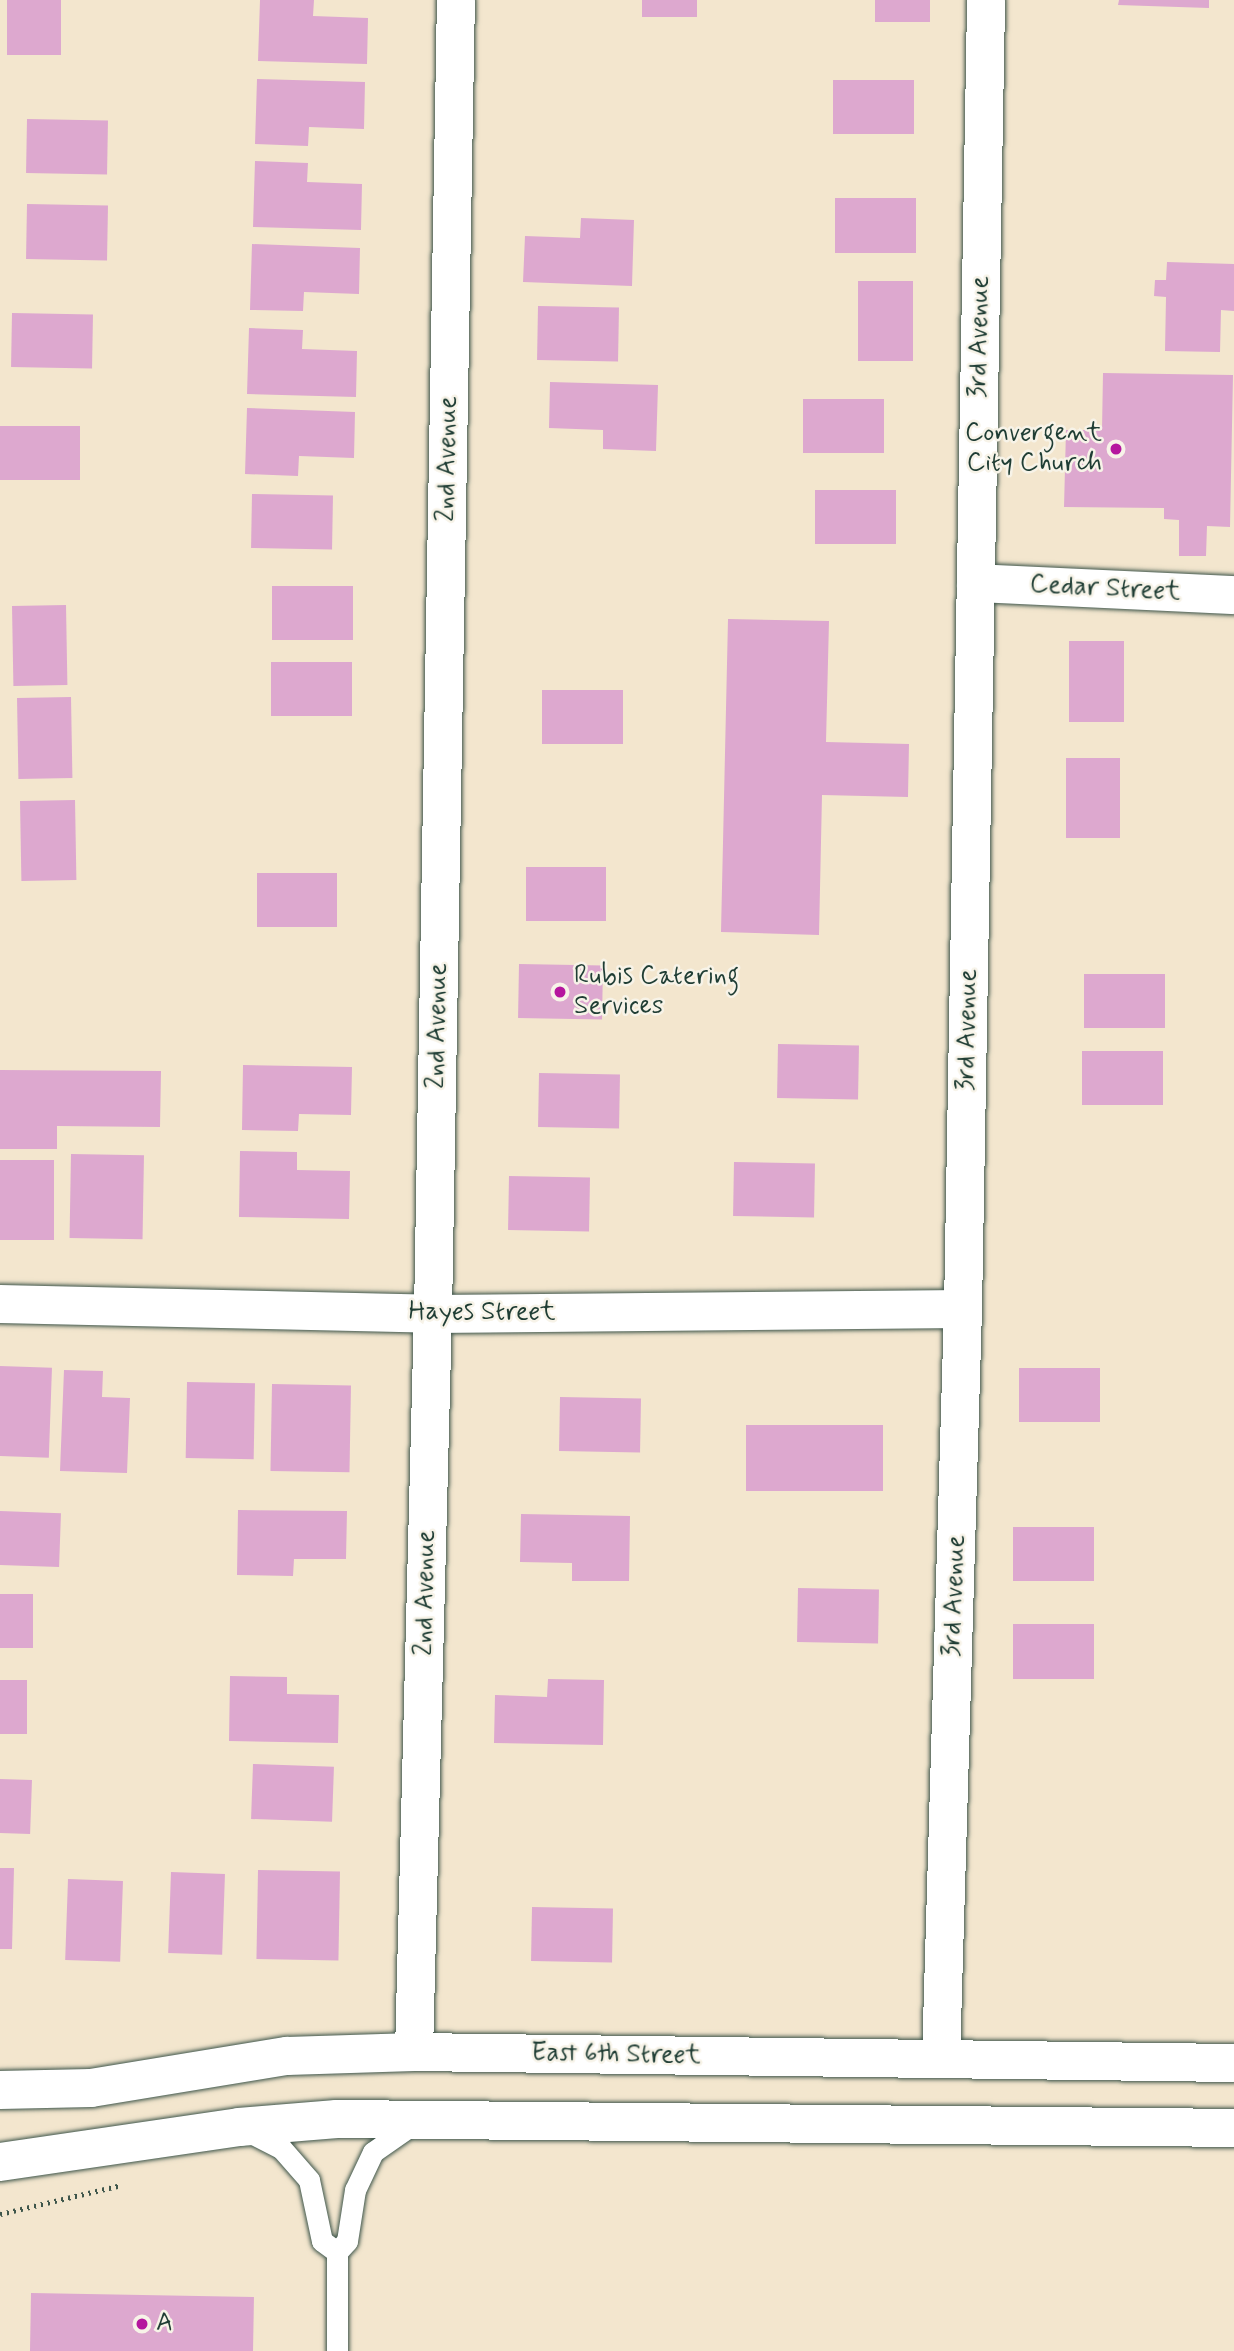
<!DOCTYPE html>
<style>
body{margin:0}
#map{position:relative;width:1234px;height:2351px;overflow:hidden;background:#f3e6ce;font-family:Mynerve,sans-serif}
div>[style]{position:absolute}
.building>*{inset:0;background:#dda8cf;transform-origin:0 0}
.path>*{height:4.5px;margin-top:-2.25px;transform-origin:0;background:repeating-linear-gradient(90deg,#3f564b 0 2px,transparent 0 7px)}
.roads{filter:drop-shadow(0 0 2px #3f564b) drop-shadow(0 0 2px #3f564b)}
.service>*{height:21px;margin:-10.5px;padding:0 10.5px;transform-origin:10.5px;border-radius:10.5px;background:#fff}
.minor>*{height:38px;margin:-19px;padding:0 19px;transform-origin:19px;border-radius:19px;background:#fff}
.tertiary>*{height:38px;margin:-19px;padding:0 19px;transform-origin:19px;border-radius:19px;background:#fff}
.dots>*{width:19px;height:19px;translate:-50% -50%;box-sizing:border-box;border:4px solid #f7f3e8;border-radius:50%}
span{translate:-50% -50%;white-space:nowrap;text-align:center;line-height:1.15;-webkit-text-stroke:5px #f7f3e8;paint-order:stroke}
.street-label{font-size:26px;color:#1f3d34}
.poi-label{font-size:26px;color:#1f3d34}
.right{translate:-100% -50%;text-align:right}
.left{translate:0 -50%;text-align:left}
</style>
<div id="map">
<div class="building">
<i style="left:7px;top:0;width:54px;height:55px"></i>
<i style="clip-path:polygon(260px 0,314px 0,313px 16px,368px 18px,367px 64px,258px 61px)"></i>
<i style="left:642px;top:0;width:55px;height:17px"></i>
<i style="left:875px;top:0;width:55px;height:22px"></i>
<i style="clip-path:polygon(1119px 0,1209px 0,1209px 8px,1118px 5px)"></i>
<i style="clip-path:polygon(257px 79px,365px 82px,364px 129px,309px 127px,308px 146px,255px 144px)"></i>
<i style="left:833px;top:80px;width:81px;height:54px"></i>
<i style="left:27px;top:119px;width:81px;height:54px;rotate:1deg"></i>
<i style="clip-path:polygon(255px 161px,308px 163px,307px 182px,362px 184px,361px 230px,253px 227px)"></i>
<i style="left:835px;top:198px;width:81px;height:55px"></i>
<i style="left:27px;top:204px;width:81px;height:55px;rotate:1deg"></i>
<i style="clip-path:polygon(581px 218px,634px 220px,632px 286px,523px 282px,525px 236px,580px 238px)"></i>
<i style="clip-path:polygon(252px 244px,360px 248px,359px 294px,304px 292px,303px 311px,250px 310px)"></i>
<i style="clip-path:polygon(1167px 262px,1234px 264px,1234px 311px,1221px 310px,1220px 352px,1165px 351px,1166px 297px,1154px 296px,1155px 280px,1166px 280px)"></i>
<i style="left:858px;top:281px;width:55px;height:80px"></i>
<i style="left:538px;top:306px;width:81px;height:54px;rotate:1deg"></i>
<i style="left:12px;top:313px;width:81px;height:54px;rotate:1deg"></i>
<i style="clip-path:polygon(249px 328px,303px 330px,302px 349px,357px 351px,356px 397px,247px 394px)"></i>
<i style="clip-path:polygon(1103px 373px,1233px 375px,1230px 527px,1207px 526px,1206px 556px,1179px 556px,1179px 520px,1164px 519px,1164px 508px,1064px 507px,1066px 430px,1102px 430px)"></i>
<i style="clip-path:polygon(550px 382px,658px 385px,656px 451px,603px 449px,603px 430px,549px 428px)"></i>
<i style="left:803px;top:399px;width:81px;height:54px"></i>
<i style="clip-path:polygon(247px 408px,355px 412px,354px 458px,299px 456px,298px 476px,245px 474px)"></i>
<i style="left:0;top:426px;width:80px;height:54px"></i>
<i style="left:815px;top:490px;width:81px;height:54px"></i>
<i style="left:252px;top:494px;width:81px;height:54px;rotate:1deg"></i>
<i style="left:272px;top:586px;width:81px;height:54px"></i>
<i style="left:66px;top:605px;width:80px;height:54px;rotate:89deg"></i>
<i style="clip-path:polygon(728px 619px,829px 621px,826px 742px,909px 744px,908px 797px,822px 795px,819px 935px,721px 932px)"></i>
<i style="left:1069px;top:641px;width:55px;height:81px"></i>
<i style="left:271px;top:662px;width:81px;height:54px"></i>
<i style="left:542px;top:690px;width:81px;height:54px"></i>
<i style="left:71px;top:697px;width:81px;height:54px;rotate:89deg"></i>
<i style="left:1066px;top:758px;width:54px;height:80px"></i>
<i style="left:75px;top:800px;width:80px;height:55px;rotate:89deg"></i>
<i style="left:526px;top:867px;width:80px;height:54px"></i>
<i style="left:257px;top:873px;width:80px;height:54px"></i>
<i style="left:519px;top:964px;width:84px;height:54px;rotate:1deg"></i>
<i style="left:1084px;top:974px;width:81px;height:54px"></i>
<i style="left:778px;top:1044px;width:81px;height:54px;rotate:1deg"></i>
<i style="left:1082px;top:1051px;width:81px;height:54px"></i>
<i style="clip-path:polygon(243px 1065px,352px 1067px,351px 1115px,299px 1114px,298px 1131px,242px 1130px)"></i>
<i style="clip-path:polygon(0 1070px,161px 1071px,160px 1127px,57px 1126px,57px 1149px,0 1149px)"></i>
<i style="left:539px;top:1073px;width:81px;height:54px;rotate:1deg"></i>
<i style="clip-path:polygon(240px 1151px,297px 1152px,297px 1170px,350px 1171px,349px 1219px,239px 1217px)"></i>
<i style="left:71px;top:1154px;width:73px;height:84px;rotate:1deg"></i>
<i style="left:54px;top:1160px;width:80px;height:54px;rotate:90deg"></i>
<i style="left:734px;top:1162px;width:81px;height:54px;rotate:1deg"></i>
<i style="left:509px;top:1176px;width:81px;height:54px;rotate:1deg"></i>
<i style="left:0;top:1366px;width:52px;height:90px;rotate:2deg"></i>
<i style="left:1019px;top:1368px;width:81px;height:54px"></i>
<i style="clip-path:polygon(64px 1370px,103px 1371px,102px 1397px,130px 1398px,127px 1473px,60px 1471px)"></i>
<i style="left:187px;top:1382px;width:68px;height:76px;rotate:1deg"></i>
<i style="left:272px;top:1384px;width:79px;height:87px;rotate:1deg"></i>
<i style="left:560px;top:1397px;width:81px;height:54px;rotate:1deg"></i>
<i style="left:746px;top:1425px;width:137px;height:66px"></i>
<i style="clip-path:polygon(238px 1510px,347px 1511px,346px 1559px,294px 1559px,293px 1576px,237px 1575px)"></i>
<i style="left:0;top:1511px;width:61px;height:54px;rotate:2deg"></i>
<i style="clip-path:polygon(521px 1514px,630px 1516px,629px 1581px,572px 1581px,572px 1563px,520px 1562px)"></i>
<i style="left:1013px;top:1527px;width:81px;height:54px"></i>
<i style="left:798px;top:1588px;width:81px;height:54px;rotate:1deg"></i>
<i style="left:0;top:1594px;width:33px;height:54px"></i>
<i style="left:1013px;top:1624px;width:81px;height:55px"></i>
<i style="clip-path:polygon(230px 1676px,287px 1677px,287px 1694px,339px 1695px,338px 1743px,229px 1741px)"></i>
<i style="clip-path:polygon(548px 1679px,604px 1680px,603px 1745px,494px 1743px,495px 1695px,547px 1697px)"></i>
<i style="left:0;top:1680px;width:27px;height:54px"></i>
<i style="left:253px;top:1764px;width:81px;height:55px;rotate:2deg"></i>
<i style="left:0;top:1779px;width:32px;height:54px;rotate:2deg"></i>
<i style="clip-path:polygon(0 1868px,14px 1868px,12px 1949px,0 1949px)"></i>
<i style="left:258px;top:1870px;width:82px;height:89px;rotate:1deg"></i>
<i style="left:171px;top:1872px;width:54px;height:81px;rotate:2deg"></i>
<i style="left:68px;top:1879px;width:55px;height:81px;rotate:2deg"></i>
<i style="left:532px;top:1907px;width:81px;height:54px;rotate:1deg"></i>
<i style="left:31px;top:2293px;width:223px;height:58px;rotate:1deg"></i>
</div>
<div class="path">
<i style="left:0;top:2214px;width:125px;rotate:-13.4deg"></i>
</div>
<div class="roads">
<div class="service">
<i style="left:247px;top:2131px;width:39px;rotate:27deg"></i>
<i style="left:282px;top:2149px;width:41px;rotate:48.9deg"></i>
<i style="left:309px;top:2180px;width:62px;rotate:78deg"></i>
<i style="left:322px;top:2241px;width:19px;rotate:36deg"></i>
<i style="left:337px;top:2351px;width:99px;rotate:-90deg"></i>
<i style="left:337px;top:2252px;width:15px;rotate:-48deg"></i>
<i style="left:347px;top:2241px;width:52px;rotate:-81.1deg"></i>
<i style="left:355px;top:2190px;width:42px;rotate:-64.7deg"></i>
<i style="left:373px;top:2152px;width:49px;rotate:-35deg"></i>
</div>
<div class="minor">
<i style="left:976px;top:583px;width:258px;rotate:2.7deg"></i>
<i style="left:0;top:1304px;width:433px;rotate:1.3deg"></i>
<i style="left:433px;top:1314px;width:530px;rotate:-0.54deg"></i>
<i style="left:414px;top:2052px;width:738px;rotate:-88.53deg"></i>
<i style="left:433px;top:1314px;width:1314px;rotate:-89deg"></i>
<i style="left:941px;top:2059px;width:750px;rotate:-88.32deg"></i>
<i style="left:963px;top:1309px;width:1309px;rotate:-88.99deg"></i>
</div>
<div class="tertiary">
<i style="left:0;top:2090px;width:91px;rotate:-1.3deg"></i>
<i style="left:91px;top:2088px;width:199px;rotate:-9.3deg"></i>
<i style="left:287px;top:2056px;width:127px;rotate:-1.8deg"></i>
<i style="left:414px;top:2052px;width:820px;rotate:0.77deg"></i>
<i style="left:0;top:2162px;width:242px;rotate:-8.3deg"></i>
<i style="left:239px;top:2127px;width:98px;rotate:-4.7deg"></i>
<i style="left:337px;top:2119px;width:897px;rotate:0.57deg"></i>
</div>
</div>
<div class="dots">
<i style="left:1116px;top:449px;background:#b5179e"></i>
<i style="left:560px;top:992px;background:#b5179e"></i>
<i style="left:142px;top:2324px;background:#b5179e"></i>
</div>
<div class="street-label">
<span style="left:980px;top:337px;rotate:-89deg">3rd Avenue</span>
<span style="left:448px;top:459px;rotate:-89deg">2nd Avenue</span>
<span style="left:1105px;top:589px;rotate:3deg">Cedar Street</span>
<span style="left:438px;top:1026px;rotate:-89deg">2nd Avenue</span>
<span style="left:968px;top:1030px;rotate:-89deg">3rd Avenue</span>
<span style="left:482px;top:1313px">Hayes Street</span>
<span style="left:426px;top:1593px;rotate:-89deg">2nd Avenue</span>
<span style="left:955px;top:1596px;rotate:-88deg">3rd Avenue</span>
<span style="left:616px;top:2055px;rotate:1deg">East 6th Street</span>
</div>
<div class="poi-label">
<span class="right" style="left:1102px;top:449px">Convergent<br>City Church</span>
<span class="left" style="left:574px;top:992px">Rubis Catering<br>Services</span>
<span class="left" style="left:156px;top:2324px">A</span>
</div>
</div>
